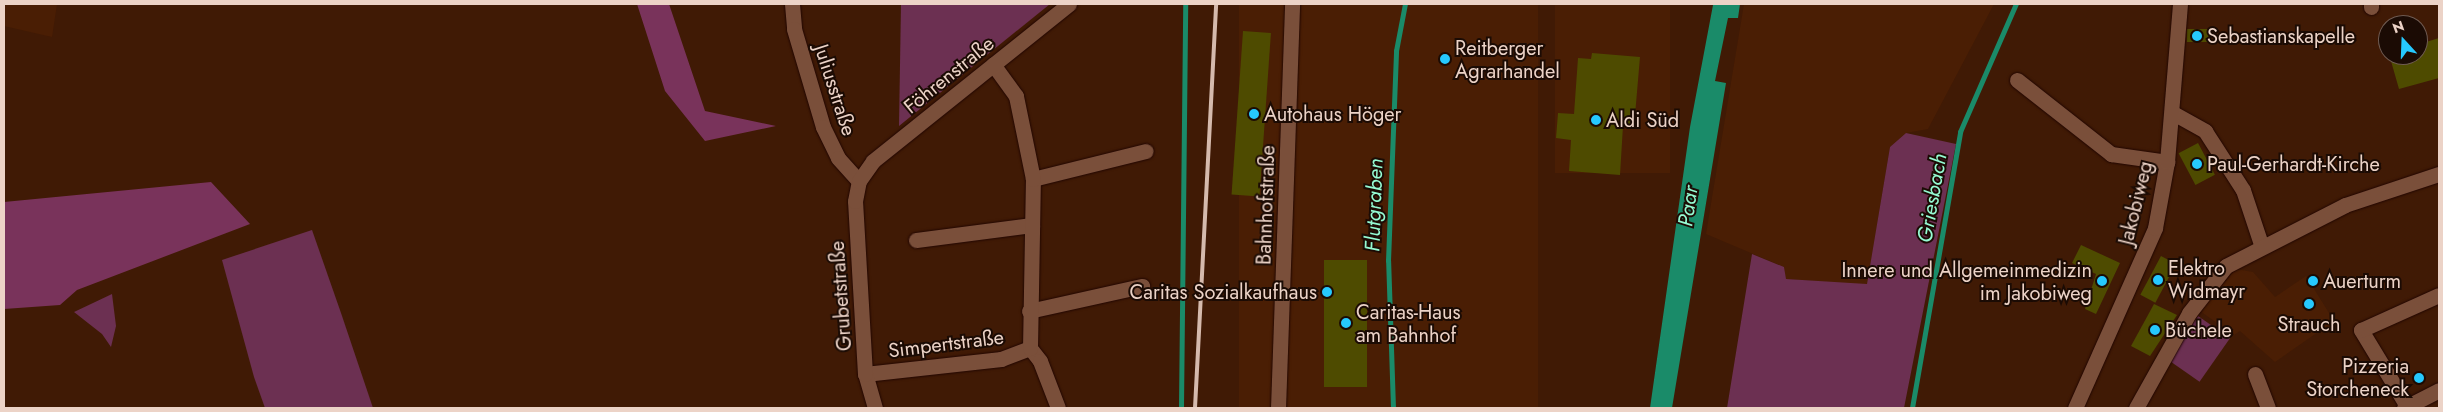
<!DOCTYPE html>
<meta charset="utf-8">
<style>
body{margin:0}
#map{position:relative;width:2443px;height:412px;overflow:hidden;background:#401a05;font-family:Jost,sans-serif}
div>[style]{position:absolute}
.built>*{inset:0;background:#4a1e04;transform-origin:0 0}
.green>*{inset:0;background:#6c3052;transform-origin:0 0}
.forest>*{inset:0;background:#79335b}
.water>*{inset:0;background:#1a8b69}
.stream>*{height:4.5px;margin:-2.25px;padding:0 2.25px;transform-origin:2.25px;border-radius:2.25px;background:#1a8b69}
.building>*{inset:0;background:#4e4b00;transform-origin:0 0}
.roads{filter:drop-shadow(0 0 1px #210600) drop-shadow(0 0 1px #210600)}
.minor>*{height:15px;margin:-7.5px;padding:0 7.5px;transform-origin:7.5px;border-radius:7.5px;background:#7a4f3a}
.tertiary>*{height:15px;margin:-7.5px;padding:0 7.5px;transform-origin:7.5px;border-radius:7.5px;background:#7a4f3a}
.rail>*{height:4px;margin:-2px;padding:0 2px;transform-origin:2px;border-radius:2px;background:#d5baad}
.dots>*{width:14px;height:14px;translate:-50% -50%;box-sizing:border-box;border:2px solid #1b0b04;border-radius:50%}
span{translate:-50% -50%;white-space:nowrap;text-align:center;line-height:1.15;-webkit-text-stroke:4px #1b0b04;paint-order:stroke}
.poi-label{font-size:20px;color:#ecd3c7}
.left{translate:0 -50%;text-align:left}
.right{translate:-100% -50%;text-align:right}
.street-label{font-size:20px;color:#ecd3c7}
.water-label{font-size:21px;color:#95fbd3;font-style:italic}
.frame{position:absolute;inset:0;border:5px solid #ecd3c7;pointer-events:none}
.north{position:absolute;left:2378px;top:15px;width:50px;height:50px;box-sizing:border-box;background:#1b0b04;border:1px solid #6f5b52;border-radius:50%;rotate:340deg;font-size:14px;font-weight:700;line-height:20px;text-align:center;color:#ecd3c7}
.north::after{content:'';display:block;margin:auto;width:18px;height:22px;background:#26c9fe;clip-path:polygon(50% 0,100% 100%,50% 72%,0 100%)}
</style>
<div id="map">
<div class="built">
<i style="clip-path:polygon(4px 4px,57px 4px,52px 37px,4px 26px)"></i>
<i style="left:1239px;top:4px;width:299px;height:404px"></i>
<i style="left:1555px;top:4px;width:115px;height:169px"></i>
<i style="clip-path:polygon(1744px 4px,1994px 4px,1928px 129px,1906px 133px,1890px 147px,1867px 285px,1785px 279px,1784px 267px,1706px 234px)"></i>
<i style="clip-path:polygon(2236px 269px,2253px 272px,2275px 297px,2306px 276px,2334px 321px,2275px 362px,2240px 331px,2234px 335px,2200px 311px)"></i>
</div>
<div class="green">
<i style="clip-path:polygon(901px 4px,1050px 4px,899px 126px)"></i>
<i style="clip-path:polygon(1906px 133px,1956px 144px,1904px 408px,1727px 408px,1752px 254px,1784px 267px,1786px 279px,1867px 284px,1890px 147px)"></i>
<i style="clip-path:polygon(312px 230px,341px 313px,373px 408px,265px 408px,254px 377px,222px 260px)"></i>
<i style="clip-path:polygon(112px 294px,116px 326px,111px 347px,102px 334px,74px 312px)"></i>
<i style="left:2198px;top:316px;width:39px;height:53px;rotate:35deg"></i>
</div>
<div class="forest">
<i style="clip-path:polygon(637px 4px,669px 4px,705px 111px,776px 126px,705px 141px,665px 91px)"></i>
<i style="clip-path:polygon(211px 182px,250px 224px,77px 290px,60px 305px,4px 309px,4px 202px)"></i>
</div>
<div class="water">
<i style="clip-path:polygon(1740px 4px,1738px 18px,1728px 18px,1715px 81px,1726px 83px,1672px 408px,1650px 408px,1690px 127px,1713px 5px)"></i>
</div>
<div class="stream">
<i style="left:1181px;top:408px;width:404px;rotate:-89.4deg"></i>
<i style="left:1393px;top:408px;width:147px;rotate:-91.9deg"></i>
<i style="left:1388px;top:261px;width:210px;rotate:-87.8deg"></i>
<i style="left:1396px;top:51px;width:48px;rotate:-79.2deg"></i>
<i style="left:1912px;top:408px;width:280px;rotate:-80.1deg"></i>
<i style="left:1960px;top:132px;width:140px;rotate:-66.4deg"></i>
</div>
<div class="building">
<i style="left:2187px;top:29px;width:22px;height:13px"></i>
<i style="left:1243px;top:31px;width:28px;height:164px;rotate:4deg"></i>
<i style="clip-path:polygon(2439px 38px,2439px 78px,2399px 89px,2391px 61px,2425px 52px,2423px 43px)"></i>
<i style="clip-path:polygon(1592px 53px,1640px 57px,1634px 127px,1623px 126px,1620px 175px,1569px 171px,1571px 140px,1556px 138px,1558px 113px,1574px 114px,1578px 58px,1591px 59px)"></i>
<i style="left:2198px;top:143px;width:36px;height:22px;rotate:62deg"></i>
<i style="clip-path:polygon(2081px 245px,2120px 263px,2096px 314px,2085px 309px,2096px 274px,2072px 263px)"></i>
<i style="left:2161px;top:256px;width:17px;height:44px;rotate:28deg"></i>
<i style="left:1324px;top:260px;width:43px;height:127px"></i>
<i style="clip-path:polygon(2154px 304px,2177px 315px,2150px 356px,2131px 346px)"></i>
</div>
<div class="roads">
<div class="minor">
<i style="left:792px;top:4px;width:25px;rotate:85deg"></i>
<i style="left:794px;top:29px;width:102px;rotate:73.5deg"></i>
<i style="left:823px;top:127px;width:34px;rotate:64deg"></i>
<i style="left:838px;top:158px;width:31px;rotate:48deg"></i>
<i style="left:2371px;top:4px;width:3px;rotate:90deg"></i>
<i style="left:2017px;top:80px;width:120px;rotate:38.2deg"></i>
<i style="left:2111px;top:154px;width:57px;rotate:8.1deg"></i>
<i style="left:2173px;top:113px;width:37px;rotate:29deg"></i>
<i style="left:2205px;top:131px;width:70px;rotate:57.2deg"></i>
<i style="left:2243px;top:190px;width:57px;rotate:71.6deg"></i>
<i style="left:1033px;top:179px;width:116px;rotate:-13.9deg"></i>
<i style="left:916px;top:240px;width:117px;rotate:-7.4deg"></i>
<i style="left:1029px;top:311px;width:116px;rotate:-12.5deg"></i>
<i style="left:1030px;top:348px;width:16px;rotate:52deg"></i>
<i style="left:1040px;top:361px;width:50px;rotate:69deg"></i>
<i style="left:865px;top:374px;width:137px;rotate:-6.3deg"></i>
<i style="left:1001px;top:359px;width:31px;rotate:-21deg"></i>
<i style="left:1030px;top:348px;width:169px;rotate:-89deg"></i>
<i style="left:1033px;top:179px;width:85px;rotate:-101.6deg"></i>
<i style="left:1016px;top:96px;width:39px;rotate:-126deg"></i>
<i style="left:2255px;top:374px;width:36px;rotate:69deg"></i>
<i style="left:2407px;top:406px;width:89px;rotate:-121.2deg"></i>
<i style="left:2361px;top:330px;width:85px;rotate:-24.2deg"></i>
<i style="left:875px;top:408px;width:35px;rotate:-106deg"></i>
<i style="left:865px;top:374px;width:173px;rotate:-93.3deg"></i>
<i style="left:855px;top:201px;width:20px;rotate:-79deg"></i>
<i style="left:859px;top:181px;width:24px;rotate:-55deg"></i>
<i style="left:873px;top:161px;width:251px;rotate:-38.7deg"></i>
<i style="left:2075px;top:408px;width:197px;rotate:-66deg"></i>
<i style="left:2155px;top:228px;width:67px;rotate:-79.7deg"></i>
<i style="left:2167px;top:162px;width:159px;rotate:-85.3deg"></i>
<i style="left:2136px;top:408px;width:109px;rotate:-60.8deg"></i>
<i style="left:2189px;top:313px;width:60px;rotate:-51.8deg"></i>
<i style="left:2226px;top:266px;width:134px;rotate:-27.1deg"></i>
<i style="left:2345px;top:205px;width:99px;rotate:-18.3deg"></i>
<i style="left:2404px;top:408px;width:39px;rotate:-27deg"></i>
</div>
<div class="tertiary">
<i style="left:1278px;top:408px;width:404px;rotate:-88deg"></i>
</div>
</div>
<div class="rail">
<i style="left:1195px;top:408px;width:405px;rotate:-87deg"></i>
</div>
<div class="dots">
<i style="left:2197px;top:36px;background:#26c9fe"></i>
<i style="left:1445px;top:59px;background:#26c9fe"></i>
<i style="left:1254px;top:114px;background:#26c9fe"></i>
<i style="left:1596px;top:120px;background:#26c9fe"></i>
<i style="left:2197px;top:164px;background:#26c9fe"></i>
<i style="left:2158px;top:280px;background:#26c9fe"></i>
<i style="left:2102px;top:281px;background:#26c9fe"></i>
<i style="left:2313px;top:281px;background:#26c9fe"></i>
<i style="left:1327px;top:292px;background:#26c9fe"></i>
<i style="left:2309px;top:304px;background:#26c9fe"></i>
<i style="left:1346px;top:323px;background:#26c9fe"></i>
<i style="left:2155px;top:330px;background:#26c9fe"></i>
<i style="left:2419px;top:378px;background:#26c9fe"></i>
</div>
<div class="poi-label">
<span class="left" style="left:2207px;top:36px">Sebastianskapelle</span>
<span class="left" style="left:1455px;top:60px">Reitberger<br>Agrarhandel</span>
<span class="left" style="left:1264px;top:114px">Autohaus Höger</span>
<span class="left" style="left:1606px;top:120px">Aldi Süd</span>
<span class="left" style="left:2207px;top:164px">Paul-Gerhardt-Kirche</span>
<span class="left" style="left:2168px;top:280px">Elektro<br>Widmayr</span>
<span class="right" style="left:2092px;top:282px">Innere und Allgemeinmedizin<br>im Jakobiweg</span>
<span class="left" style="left:2323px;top:281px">Auerturm</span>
<span class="right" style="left:1317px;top:292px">Caritas Sozialkaufhaus</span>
<span class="left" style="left:1356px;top:324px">Caritas-Haus<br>am Bahnhof</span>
<span style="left:2309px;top:324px">Strauch</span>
<span class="left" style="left:2165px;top:330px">Büchele</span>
<span class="right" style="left:2409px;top:378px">Pizzeria<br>Storcheneck</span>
</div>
<div class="street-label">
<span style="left:949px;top:75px;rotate:-39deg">Föhrenstraße</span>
<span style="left:835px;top:90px;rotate:72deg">Juliusstraße</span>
<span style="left:2136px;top:203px;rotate:-76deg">Jakobiweg</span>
<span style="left:1266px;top:205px;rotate:-88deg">Bahnhofstraße</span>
<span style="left:841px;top:296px;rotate:-94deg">Grubetstraße</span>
<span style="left:946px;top:344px;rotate:-7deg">Simpertstraße</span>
</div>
<div class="water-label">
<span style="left:1932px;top:198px;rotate:-80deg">Griesbach</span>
<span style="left:1374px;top:205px;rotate:-88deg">Flutgraben</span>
<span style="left:1688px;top:206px;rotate:-82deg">Paar</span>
</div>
<div class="frame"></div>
<div class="north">N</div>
</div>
